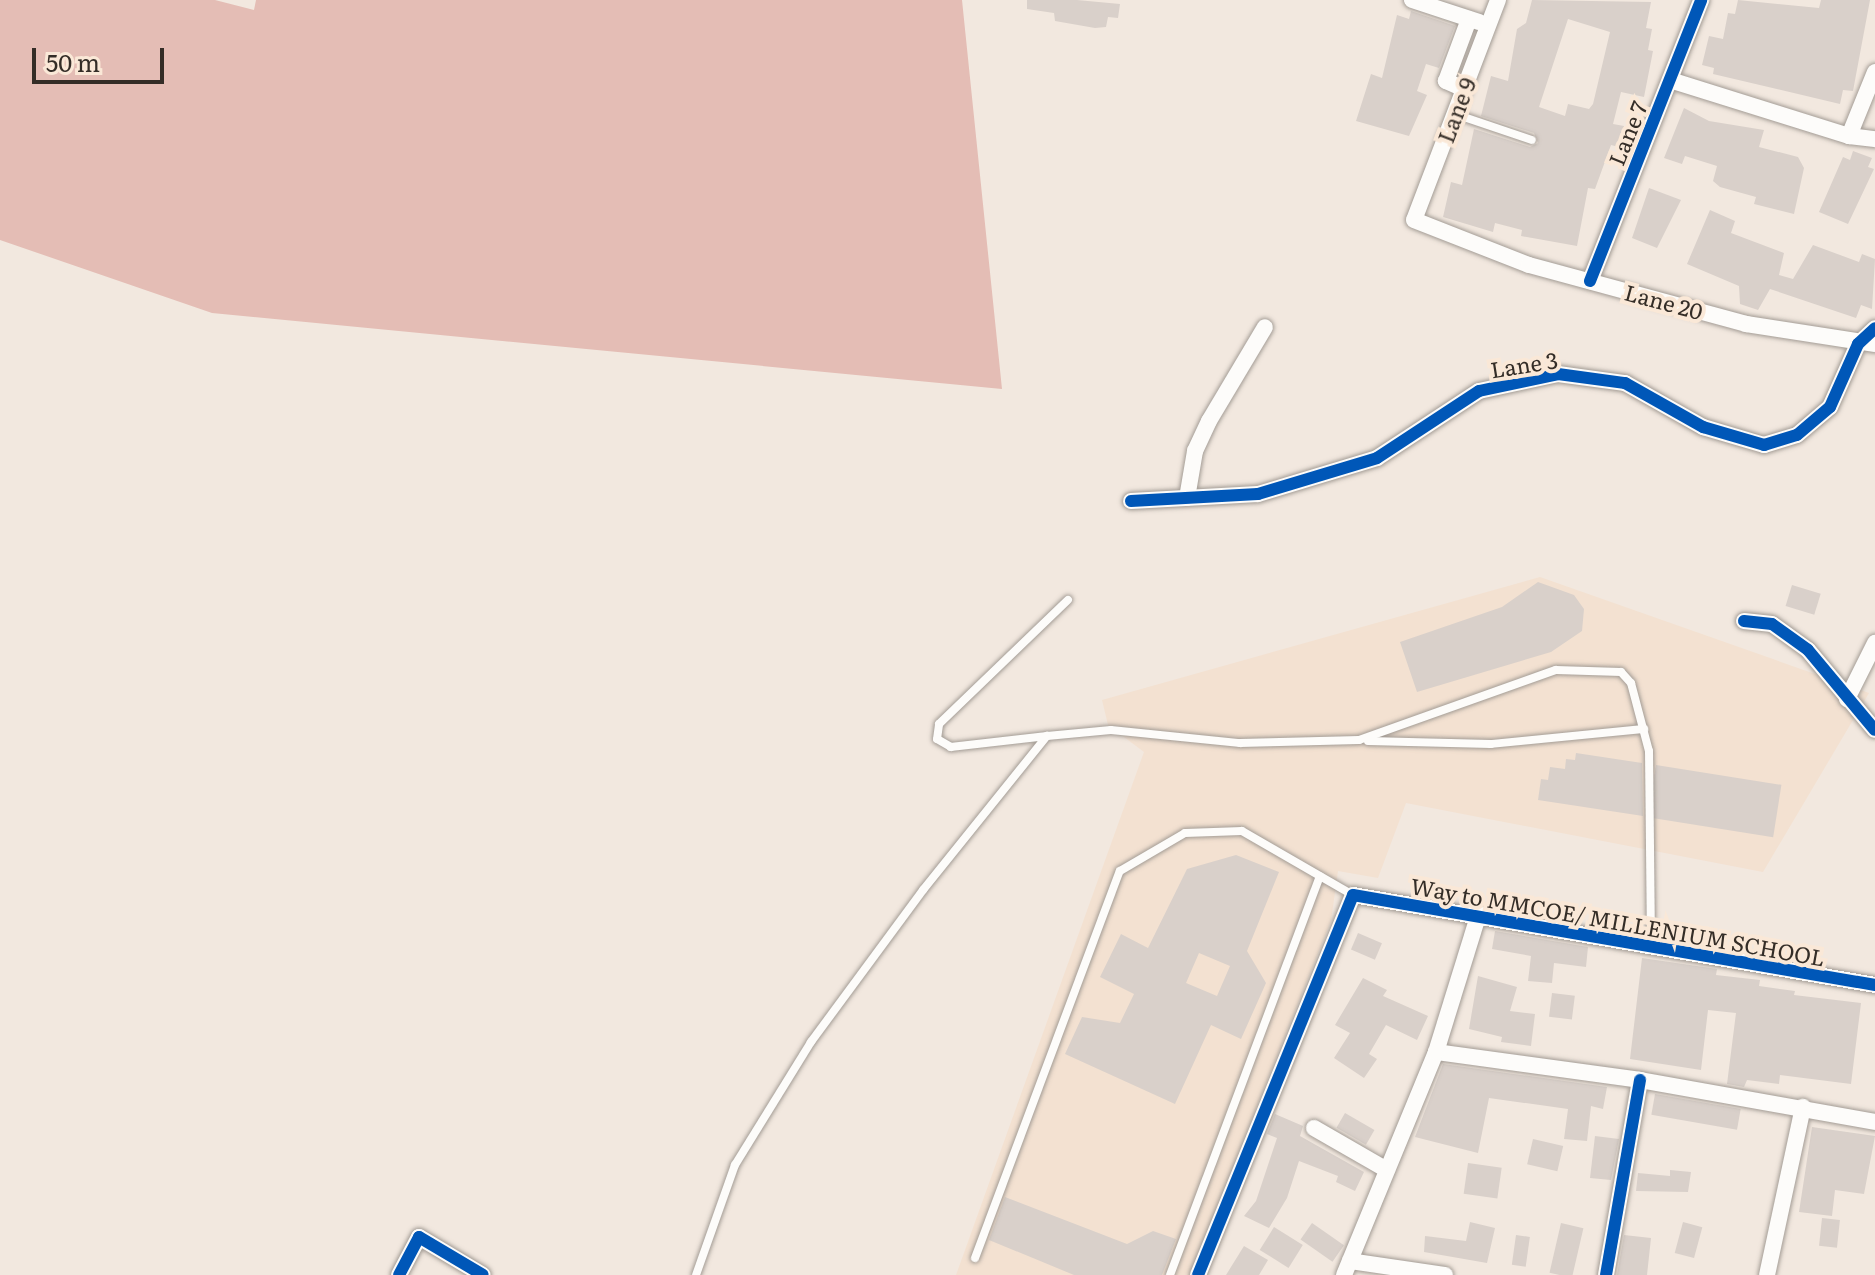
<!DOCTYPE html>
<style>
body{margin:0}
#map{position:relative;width:1875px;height:1275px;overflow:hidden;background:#f2e8df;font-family:Literata,serif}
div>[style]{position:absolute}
.built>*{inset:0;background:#f3e1d1}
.forest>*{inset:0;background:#e4bdb5}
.building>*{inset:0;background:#d9d0ca;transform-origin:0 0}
.roads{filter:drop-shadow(0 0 2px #a39c95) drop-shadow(0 0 2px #a39c95)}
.service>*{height:8px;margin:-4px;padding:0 4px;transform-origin:4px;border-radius:4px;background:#fdfcfa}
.minor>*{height:16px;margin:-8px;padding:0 8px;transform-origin:8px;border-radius:8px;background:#fdfcfa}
.cycleway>*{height:12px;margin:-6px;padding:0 6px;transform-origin:6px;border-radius:6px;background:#0057b8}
span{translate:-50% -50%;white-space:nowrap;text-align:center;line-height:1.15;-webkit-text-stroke:8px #fae8d7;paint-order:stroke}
.street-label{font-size:22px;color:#342d27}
.scale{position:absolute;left:32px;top:48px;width:132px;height:36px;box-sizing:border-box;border:4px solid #342d27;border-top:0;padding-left:10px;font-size:24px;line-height:28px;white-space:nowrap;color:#342d27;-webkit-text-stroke:6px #fae8d7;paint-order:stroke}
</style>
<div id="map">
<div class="built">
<i style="clip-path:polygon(1540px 577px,1869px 693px,1763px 872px,1406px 803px,1378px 878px,1338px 871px,1331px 921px,1189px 1275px,956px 1275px,1144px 752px,1108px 725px,1102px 700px)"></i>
</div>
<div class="forest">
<i style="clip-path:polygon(0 0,215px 0,254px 10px,256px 0,962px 0,1002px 389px,212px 313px,0 240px)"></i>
</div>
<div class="building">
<i style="clip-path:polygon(1027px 0,1077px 0,1120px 4px,1118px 18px,1108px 17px,1106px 27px,1095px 28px,1055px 21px,1054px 13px,1027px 9px)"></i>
<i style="clip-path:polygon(evenodd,1532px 0,1651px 2px,1646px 28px,1652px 29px,1648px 50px,1653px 51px,1644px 97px,1621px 92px,1613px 124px,1624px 126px,1619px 147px,1611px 145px,1595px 189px,1588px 188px,1577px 246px,1521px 236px,1522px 230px,1495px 223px,1493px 232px,1443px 217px,1451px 182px,1462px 185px,1474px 129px,1530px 147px,1538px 143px,1534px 133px,1481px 116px,1491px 76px,1508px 81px,1517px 29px,1526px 23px,1532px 0,1568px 19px,1610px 32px,1593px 104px,1589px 109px,1568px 104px,1565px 116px,1539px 107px,1568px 19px)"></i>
<i style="clip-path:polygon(1738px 0,1819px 8px,1821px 0,1870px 0,1853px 91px,1843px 90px,1840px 104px,1713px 74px,1714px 68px,1702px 65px,1709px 36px,1723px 39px,1728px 13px,1735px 14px)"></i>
<i style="clip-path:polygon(1411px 11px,1455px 26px,1439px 68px,1426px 64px,1417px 91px,1427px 95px,1409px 136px,1356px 121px,1371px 74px,1382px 78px,1397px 15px,1409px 19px)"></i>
<i style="clip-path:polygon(1684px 108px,1709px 121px,1764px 130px,1759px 147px,1798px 157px,1804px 168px,1794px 214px,1754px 204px,1756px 197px,1720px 187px,1713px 181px,1717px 166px,1685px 156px,1682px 164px,1664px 158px)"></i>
<i style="clip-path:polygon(1853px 151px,1872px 158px,1868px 167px,1874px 169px,1848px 224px,1819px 212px,1843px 157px,1850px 160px)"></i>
<i style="clip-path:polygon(1649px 188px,1681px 200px,1657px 248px,1632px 238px)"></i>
<i style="clip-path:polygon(1710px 210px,1735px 221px,1731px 233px,1784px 253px,1779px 275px,1793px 279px,1813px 245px,1859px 262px,1862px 254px,1875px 259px,1872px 309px,1861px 305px,1856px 318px,1770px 289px,1758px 310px,1740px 304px,1739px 286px,1687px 264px)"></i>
<i style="clip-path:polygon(1538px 582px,1574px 595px,1584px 609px,1582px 631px,1551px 652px,1417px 692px,1400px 642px,1502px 607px)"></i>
<i style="left:1792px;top:585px;width:30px;height:22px;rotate:17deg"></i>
<i style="clip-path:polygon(1576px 753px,1642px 763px,1643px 816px,1538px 800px,1541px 779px,1548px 780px,1550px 767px,1565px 769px,1566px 759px,1575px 760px)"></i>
<i style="left:1656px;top:765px;width:127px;height:53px;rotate:9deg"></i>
<i style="clip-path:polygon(evenodd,1236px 855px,1279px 872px,1247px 951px,1266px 983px,1241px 1039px,1211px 1025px,1175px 1104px,1065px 1054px,1082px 1017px,1120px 1023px,1134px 994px,1100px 977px,1121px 934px,1148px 948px,1187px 869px,1236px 855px,1199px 953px,1230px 966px,1217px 996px,1186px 983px,1199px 953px)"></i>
<i style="clip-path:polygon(1495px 931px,1588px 947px,1586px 967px,1554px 963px,1552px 983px,1528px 981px,1531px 956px,1492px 949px)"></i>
<i style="left:1358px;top:933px;width:26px;height:18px;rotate:23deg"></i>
<i style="clip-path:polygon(1642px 958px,1717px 969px,1716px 975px,1760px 980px,1759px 986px,1795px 991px,1794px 995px,1861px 1003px,1851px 1084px,1780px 1075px,1779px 1084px,1747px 1080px,1744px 1087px,1727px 1084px,1736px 1013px,1708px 1010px,1701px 1070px,1630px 1059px)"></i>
<i style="clip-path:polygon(1478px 976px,1517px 987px,1510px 1011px,1535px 1014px,1531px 1046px,1501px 1042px,1502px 1037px,1469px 1029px)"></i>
<i style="clip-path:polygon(1363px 978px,1387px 990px,1383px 996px,1428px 1016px,1417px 1040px,1386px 1025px,1369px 1054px,1377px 1059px,1364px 1078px,1334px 1058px,1350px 1033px,1335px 1025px)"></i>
<i style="left:1552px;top:993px;width:23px;height:24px;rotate:7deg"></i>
<i style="clip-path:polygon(1443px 1064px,1607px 1087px,1603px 1109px,1591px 1106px,1587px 1141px,1564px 1139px,1568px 1109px,1489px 1098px,1478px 1153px,1415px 1137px)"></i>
<i style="left:1655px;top:1094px;width:87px;height:21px;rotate:10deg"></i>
<i style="left:1345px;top:1113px;width:34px;height:17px;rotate:30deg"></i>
<i style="clip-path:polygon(1275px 1114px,1303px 1126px,1300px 1136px,1364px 1172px,1355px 1191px,1336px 1182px,1338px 1176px,1299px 1161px,1287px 1198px,1269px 1228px,1244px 1216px,1256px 1201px,1277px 1138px,1267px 1134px)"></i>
<i style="clip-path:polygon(1812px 1127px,1875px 1136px,1864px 1194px,1835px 1190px,1832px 1216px,1799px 1212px)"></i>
<i style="clip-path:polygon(1595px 1136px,1619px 1139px,1611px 1180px,1590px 1178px)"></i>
<i style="left:1533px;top:1139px;width:31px;height:26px;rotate:13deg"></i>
<i style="left:1468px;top:1163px;width:34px;height:31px;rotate:8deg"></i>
<i style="clip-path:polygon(1670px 1170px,1691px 1172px,1688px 1192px,1636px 1191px,1638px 1173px,1670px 1176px)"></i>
<i style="clip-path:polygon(1005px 1197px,1127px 1244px,1153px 1231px,1176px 1239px,1162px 1275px,1074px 1275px,989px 1240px)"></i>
<i style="left:1822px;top:1218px;width:18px;height:28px;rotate:6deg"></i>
<i style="clip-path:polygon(1470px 1222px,1495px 1228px,1487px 1263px,1424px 1252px,1425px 1236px,1466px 1241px)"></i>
<i style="left:1683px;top:1222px;width:20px;height:32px;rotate:15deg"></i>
<i style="left:1312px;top:1223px;width:39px;height:20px;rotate:35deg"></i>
<i style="left:1561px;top:1223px;width:23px;height:51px;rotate:13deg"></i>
<i style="left:1274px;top:1227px;width:34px;height:27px;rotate:32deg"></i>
<i style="left:1516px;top:1235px;width:14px;height:30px;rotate:8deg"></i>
<i style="clip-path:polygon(1624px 1235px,1651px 1238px,1647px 1275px,1617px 1275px)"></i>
<i style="clip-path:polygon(1244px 1246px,1268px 1260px,1259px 1275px,1226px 1275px)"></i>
</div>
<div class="roads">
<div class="service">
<i style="left:1455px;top:114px;width:81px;rotate:18.7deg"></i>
<i style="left:1047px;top:736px;width:64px;rotate:-5.4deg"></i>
<i style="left:1111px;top:730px;width:130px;rotate:5.8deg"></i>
<i style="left:1240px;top:743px;width:119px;rotate:-1.4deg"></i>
<i style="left:1359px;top:740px;width:209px;rotate:-19.6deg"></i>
<i style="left:1556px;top:670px;width:65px;rotate:1.8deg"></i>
<i style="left:1621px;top:672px;width:15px;rotate:48deg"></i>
<i style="left:1631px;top:683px;width:70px;rotate:75.2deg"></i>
<i style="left:1649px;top:751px;width:193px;rotate:89.4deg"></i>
<i style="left:1368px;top:741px;width:123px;rotate:1.4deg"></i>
<i style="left:1491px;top:744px;width:154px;rotate:-5.6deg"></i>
<i style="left:975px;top:1258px;width:413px;rotate:-69.5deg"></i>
<i style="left:1120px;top:871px;width:75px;rotate:-30.3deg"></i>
<i style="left:1185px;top:833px;width:57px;rotate:-2deg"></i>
<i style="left:1242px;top:831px;width:128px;rotate:30deg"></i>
<i style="left:696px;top:1275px;width:117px;rotate:-70.5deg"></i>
<i style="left:735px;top:1165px;width:145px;rotate:-58.3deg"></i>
<i style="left:811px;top:1042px;width:189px;rotate:-53.6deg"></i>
<i style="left:923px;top:890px;width:198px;rotate:-51.2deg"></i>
<i style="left:1047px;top:736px;width:97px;rotate:173.5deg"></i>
<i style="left:951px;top:747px;width:16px;rotate:-150deg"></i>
<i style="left:937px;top:739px;width:15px;rotate:-82deg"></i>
<i style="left:939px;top:724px;width:179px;rotate:-43.9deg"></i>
<i style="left:1170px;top:1275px;width:426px;rotate:-69.4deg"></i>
</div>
<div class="minor">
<i style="left:1412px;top:0;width:71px;rotate:18.2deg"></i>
<i style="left:1498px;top:0;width:235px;rotate:110.9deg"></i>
<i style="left:1414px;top:220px;width:123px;rotate:21.4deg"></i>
<i style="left:1529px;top:265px;width:225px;rotate:15.2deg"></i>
<i style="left:1746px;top:324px;width:131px;rotate:8.8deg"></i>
<i style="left:1670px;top:80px;width:188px;rotate:17.4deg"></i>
<i style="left:1849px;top:136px;width:26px;rotate:7deg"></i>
<i style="left:1464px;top:89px;width:20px;rotate:-156deg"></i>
<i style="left:1446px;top:81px;width:66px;rotate:-69.6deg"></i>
<i style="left:1849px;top:136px;width:69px;rotate:-67.9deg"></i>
<i style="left:1590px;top:281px;width:302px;rotate:-68.4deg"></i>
<i style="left:1187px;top:498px;width:48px;rotate:-80.3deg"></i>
<i style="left:1195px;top:451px;width:33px;rotate:-65deg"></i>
<i style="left:1209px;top:421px;width:109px;rotate:-59.2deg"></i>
<i style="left:1131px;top:501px;width:127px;rotate:-3.2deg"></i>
<i style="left:1258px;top:494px;width:124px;rotate:-16.8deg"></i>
<i style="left:1377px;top:458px;width:122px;rotate:-33.3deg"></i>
<i style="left:1479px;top:391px;width:81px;rotate:-12.1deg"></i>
<i style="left:1558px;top:374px;width:68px;rotate:7.7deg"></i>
<i style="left:1625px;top:383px;width:90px;rotate:29.4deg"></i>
<i style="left:1703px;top:427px;width:64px;rotate:16.4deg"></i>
<i style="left:1764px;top:445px;width:34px;rotate:-17deg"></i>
<i style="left:1797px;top:435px;width:43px;rotate:-40.3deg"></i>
<i style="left:1830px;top:407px;width:69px;rotate:-66deg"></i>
<i style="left:1858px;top:344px;width:23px;rotate:-43deg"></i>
<i style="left:1744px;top:621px;width:28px;rotate:6deg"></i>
<i style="left:1772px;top:624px;width:44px;rotate:35.8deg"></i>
<i style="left:1808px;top:650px;width:104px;rotate:50.1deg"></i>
<i style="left:1847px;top:699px;width:63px;rotate:-63.4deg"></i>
<i style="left:1436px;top:1052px;width:206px;rotate:7.8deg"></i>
<i style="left:1640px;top:1080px;width:239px;rotate:10.1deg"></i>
<i style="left:1314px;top:1128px;width:84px;rotate:29.9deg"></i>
<i style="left:1350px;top:1261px;width:96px;rotate:8.4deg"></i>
<i style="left:399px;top:1275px;width:43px;rotate:-62.2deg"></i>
<i style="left:419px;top:1237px;width:74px;rotate:30.7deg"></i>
<i style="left:1198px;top:1275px;width:410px;rotate:-67.8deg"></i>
<i style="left:1353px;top:895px;width:530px;rotate:9.78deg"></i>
<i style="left:1344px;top:1275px;width:241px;rotate:-67.6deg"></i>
<i style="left:1436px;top:1052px;width:145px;rotate:-72.8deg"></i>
<i style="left:1606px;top:1275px;width:198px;rotate:-80.1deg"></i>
<i style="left:1767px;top:1275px;width:172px;rotate:-77.9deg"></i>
</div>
</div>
<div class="cycleway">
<i style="left:1590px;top:281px;width:302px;rotate:-68.4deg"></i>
<i style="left:1131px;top:501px;width:127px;rotate:-3.2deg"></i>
<i style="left:1258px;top:494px;width:124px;rotate:-16.8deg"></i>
<i style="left:1377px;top:458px;width:122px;rotate:-33.3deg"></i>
<i style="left:1479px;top:391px;width:81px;rotate:-12.1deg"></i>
<i style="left:1558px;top:374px;width:68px;rotate:7.7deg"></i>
<i style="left:1625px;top:383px;width:90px;rotate:29.4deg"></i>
<i style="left:1703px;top:427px;width:64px;rotate:16.4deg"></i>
<i style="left:1764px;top:445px;width:34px;rotate:-17deg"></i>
<i style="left:1797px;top:435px;width:43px;rotate:-40.3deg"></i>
<i style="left:1830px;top:407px;width:69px;rotate:-66deg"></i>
<i style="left:1858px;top:344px;width:23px;rotate:-43deg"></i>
<i style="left:1744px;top:621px;width:28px;rotate:6deg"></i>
<i style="left:1772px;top:624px;width:44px;rotate:35.8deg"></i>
<i style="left:1808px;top:650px;width:104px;rotate:50.1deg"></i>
<i style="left:399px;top:1275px;width:43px;rotate:-62.2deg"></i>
<i style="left:419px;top:1237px;width:74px;rotate:30.7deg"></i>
<i style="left:1198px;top:1275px;width:410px;rotate:-67.8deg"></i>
<i style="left:1353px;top:895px;width:530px;rotate:9.78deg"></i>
<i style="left:1606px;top:1275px;width:198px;rotate:-80.1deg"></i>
</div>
<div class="street-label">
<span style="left:1456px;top:110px;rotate:-69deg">Lane 9</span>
<span style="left:1627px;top:133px;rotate:-68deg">Lane 7</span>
<span style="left:1664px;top:301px;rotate:15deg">Lane 20</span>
<span style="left:1524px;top:364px;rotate:-9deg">Lane 3</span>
<span style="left:1618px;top:921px;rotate:10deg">Way to MMCOE/ MILLENIUM SCHOOL</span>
</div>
<div class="scale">50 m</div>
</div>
